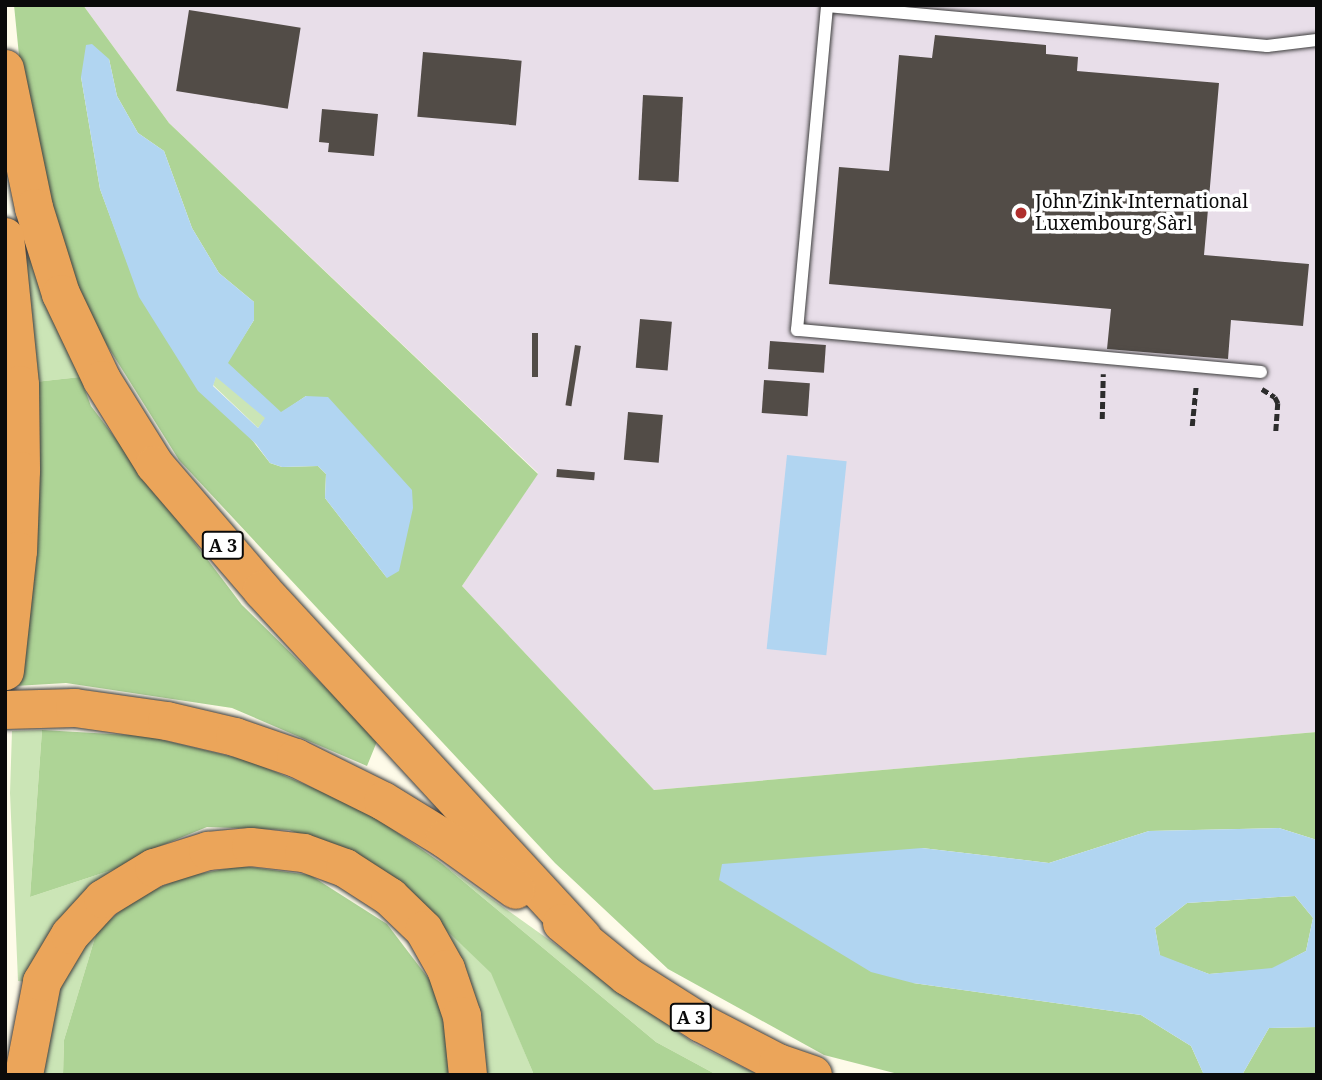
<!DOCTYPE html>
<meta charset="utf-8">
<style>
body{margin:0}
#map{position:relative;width:1322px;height:1080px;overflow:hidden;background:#fefbe9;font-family:"Noto Serif",serif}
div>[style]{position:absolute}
.industrial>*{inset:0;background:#e8dee9}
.green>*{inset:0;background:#cbe5b6}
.forest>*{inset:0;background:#aed496}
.water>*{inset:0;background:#b1d5f1;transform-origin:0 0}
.building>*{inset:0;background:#524c47;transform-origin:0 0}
.path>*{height:4.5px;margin-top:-2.25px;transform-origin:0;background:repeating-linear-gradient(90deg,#2c2c2c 0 7px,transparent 0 10.5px)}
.roads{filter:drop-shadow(0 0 2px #3d3d3d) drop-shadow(0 0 2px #3d3d3d)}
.service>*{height:12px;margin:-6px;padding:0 6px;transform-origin:6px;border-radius:6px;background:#fff}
.motorway>*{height:38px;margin:-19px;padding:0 19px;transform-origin:19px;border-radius:19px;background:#eba55a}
.dots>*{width:19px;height:19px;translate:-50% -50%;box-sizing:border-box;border:4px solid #fff;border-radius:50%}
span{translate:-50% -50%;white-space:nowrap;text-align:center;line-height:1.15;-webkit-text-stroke:7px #fff;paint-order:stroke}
.shield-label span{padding:2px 5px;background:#fff;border:2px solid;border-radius:5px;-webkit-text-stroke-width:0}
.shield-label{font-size:18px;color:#0a0a0a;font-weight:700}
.poi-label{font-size:19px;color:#0a0a0a}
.left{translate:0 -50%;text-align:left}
.frame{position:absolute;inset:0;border:7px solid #0a0a0a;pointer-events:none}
</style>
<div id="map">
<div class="industrial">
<i style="clip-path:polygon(83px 5px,1317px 5px,1317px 732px,654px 790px,462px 586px,538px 473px,169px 123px)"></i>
</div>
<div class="green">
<i style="clip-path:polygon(32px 255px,80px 377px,35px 382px,23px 258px)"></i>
<i style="clip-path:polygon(216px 376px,266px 418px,258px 428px,213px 385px)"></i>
<i style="clip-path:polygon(42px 730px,30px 897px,130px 864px,28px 982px,18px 981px,10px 793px,12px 731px)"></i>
<i style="clip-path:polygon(440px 862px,695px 1044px,759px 1075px,717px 1075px,656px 1042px)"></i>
<i style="clip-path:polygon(411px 896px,492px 973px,534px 1075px,478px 1075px)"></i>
<i style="clip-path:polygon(97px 931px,64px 1040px,63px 1075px,38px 1075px,62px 976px)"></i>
</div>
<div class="forest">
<i style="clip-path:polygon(evenodd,14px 5px,83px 5px,169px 123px,538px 474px,462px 586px,654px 790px,1317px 732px,1317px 840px,1279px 828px,1149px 831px,1049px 863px,922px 848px,913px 983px,1141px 1015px,1191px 1046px,1204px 1075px,902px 1075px,824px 1055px,668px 969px,555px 863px,179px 460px,88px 315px,57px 245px,23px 96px,14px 5px,109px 59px,117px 96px,138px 133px,164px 151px,192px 228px,219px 273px,254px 302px,254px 320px,227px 363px,281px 413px,306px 396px,387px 578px,325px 498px,326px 474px,318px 466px,282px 467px,270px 463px,140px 297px,100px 189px,81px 77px,109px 59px)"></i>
<i style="clip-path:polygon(80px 377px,91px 406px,242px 605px,378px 739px,367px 766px,232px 708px,66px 683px,15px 686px,35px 382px)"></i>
<i style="clip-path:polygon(42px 730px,146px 736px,250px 761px,363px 809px,440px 862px,656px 1042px,717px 1075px,534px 1075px,491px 973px,411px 896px,357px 855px,289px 830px,207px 827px,148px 851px,130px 864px,30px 897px)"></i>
<i style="clip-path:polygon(242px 866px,310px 875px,387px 924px,435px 987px,449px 1046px,448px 1075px,63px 1075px,64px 1040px,97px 931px,135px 898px,186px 876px)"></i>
<i style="clip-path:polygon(1295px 896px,1313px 918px,1306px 951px,1272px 969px,1209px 974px,1160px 956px,1155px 928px,1187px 903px)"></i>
<i style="clip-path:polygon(1317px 1027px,1317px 1075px,1242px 1075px,1269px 1028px)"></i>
</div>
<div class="water">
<i style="clip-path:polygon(evenodd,92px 44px,109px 59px,117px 96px,138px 133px,164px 151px,192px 228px,219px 273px,254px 302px,254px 320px,228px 363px,281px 412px,306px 396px,328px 397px,412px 490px,413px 508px,399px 571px,387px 578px,325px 498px,326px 474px,318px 466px,282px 467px,270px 463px,256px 444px,198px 391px,139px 297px,100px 189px,81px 77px,86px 45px,92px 44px,216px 377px,265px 418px,258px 428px,213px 386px,216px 377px)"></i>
<i style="left:787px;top:455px;width:60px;height:195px;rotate:6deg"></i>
<i style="clip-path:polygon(evenodd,1279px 828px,1317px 840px,1317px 1027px,1269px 1028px,1242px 1075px,1204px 1075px,1191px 1046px,1141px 1015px,913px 983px,871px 972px,719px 880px,722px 864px,922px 848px,1049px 863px,1149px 831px,1279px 828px,1295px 896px,1313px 918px,1306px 951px,1272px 968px,1209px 974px,1160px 955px,1155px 928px,1187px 903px,1295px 896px)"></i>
</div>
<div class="building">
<i style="left:189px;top:10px;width:113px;height:82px;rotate:9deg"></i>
<i style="clip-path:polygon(935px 35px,1046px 45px,1046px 54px,1078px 57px,1077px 71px,1219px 83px,1204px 255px,1309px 264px,1303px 326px,1231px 320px,1228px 359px,1107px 349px,1111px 309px,829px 284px,839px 167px,889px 171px,899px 55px,932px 58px)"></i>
<i style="left:423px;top:52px;width:99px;height:65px;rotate:5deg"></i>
<i style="left:643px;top:95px;width:40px;height:85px;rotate:3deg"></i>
<i style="clip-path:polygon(322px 109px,378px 114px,374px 156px,328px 152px,329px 143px,319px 142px)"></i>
<i style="left:640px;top:319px;width:32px;height:49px;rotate:5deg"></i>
<i style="left:532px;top:333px;width:6px;height:44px"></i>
<i style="left:770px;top:341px;width:56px;height:28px;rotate:4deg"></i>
<i style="left:575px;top:345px;width:6px;height:61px;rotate:9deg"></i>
<i style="left:764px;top:380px;width:46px;height:33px;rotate:4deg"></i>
<i style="left:628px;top:412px;width:35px;height:48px;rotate:5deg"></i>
<i style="left:557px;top:469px;width:38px;height:8px;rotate:5deg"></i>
</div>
<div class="path">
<i style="left:1262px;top:389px;width:15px;rotate:32deg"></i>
<i style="left:1275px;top:397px;width:7px;rotate:63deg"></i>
<i style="left:1278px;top:403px;width:30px;rotate:94deg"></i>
<i style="left:1102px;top:419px;width:45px;rotate:-88.7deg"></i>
<i style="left:1192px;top:426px;width:41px;rotate:-84.4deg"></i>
</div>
<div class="roads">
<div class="service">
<i style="left:1261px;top:372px;width:466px;rotate:-174.8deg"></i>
<i style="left:797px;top:330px;width:325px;rotate:-84.7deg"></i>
<i style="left:827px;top:6px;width:442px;rotate:5.2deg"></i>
<i style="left:1267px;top:46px;width:50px;rotate:-6.8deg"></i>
</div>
<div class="motorway">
<i style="left:5px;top:69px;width:142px;rotate:78.2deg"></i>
<i style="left:34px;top:208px;width:90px;rotate:72.6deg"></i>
<i style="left:61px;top:294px;width:95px;rotate:64.5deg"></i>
<i style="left:102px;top:380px;width:100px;rotate:58.1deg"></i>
<i style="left:155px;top:465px;width:165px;rotate:49.4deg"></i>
<i style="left:262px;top:590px;width:473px;rotate:47.3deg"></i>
<i style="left:5px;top:237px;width:149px;rotate:84.2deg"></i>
<i style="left:20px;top:385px;width:86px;rotate:89.3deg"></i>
<i style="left:21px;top:471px;width:80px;rotate:92.1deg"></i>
<i style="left:18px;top:551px;width:121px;rotate:96.2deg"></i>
<i style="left:5px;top:710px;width:70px;rotate:-1.6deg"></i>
<i style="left:75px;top:708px;width:93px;rotate:8deg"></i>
<i style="left:167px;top:721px;width:70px;rotate:13.2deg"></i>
<i style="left:235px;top:737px;width:65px;rotate:19deg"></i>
<i style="left:296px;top:758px;width:97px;rotate:26.3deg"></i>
<i style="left:383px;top:801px;width:73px;rotate:31.5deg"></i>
<i style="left:445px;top:839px;width:87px;rotate:35.7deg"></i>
<i style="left:562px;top:923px;width:84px;rotate:39.2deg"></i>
<i style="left:627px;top:976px;width:88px;rotate:32.4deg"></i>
<i style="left:701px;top:1023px;width:87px;rotate:27.5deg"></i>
<i style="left:778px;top:1063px;width:37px;rotate:19deg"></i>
<i style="left:24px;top:1075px;width:95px;rotate:-79deg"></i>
<i style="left:42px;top:982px;width:55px;rotate:-59.2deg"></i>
<i style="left:70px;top:935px;width:49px;rotate:-47.5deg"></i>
<i style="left:103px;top:899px;width:60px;rotate:-31.3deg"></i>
<i style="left:154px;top:868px;width:57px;rotate:-17.5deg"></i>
<i style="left:208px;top:851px;width:43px;rotate:-5.3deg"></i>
<i style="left:251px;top:847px;width:53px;rotate:6.5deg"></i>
<i style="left:304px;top:853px;width:44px;rotate:20.1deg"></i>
<i style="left:345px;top:868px;width:54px;rotate:32.8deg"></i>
<i style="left:390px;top:897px;width:47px;rotate:44.1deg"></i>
<i style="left:424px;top:930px;width:45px;rotate:60.6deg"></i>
<i style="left:446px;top:969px;width:50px;rotate:71.2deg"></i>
<i style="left:462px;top:1016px;width:59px;rotate:84.2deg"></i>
</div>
</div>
<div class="dots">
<i style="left:1021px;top:213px;background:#b02f2d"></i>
</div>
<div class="shield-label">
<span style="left:223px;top:545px">A 3</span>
<span style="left:691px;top:1017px">A 3</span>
</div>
<div class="poi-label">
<span class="left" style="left:1035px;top:213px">John Zink International<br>Luxembourg Sàrl</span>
</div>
<div class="frame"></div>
</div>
